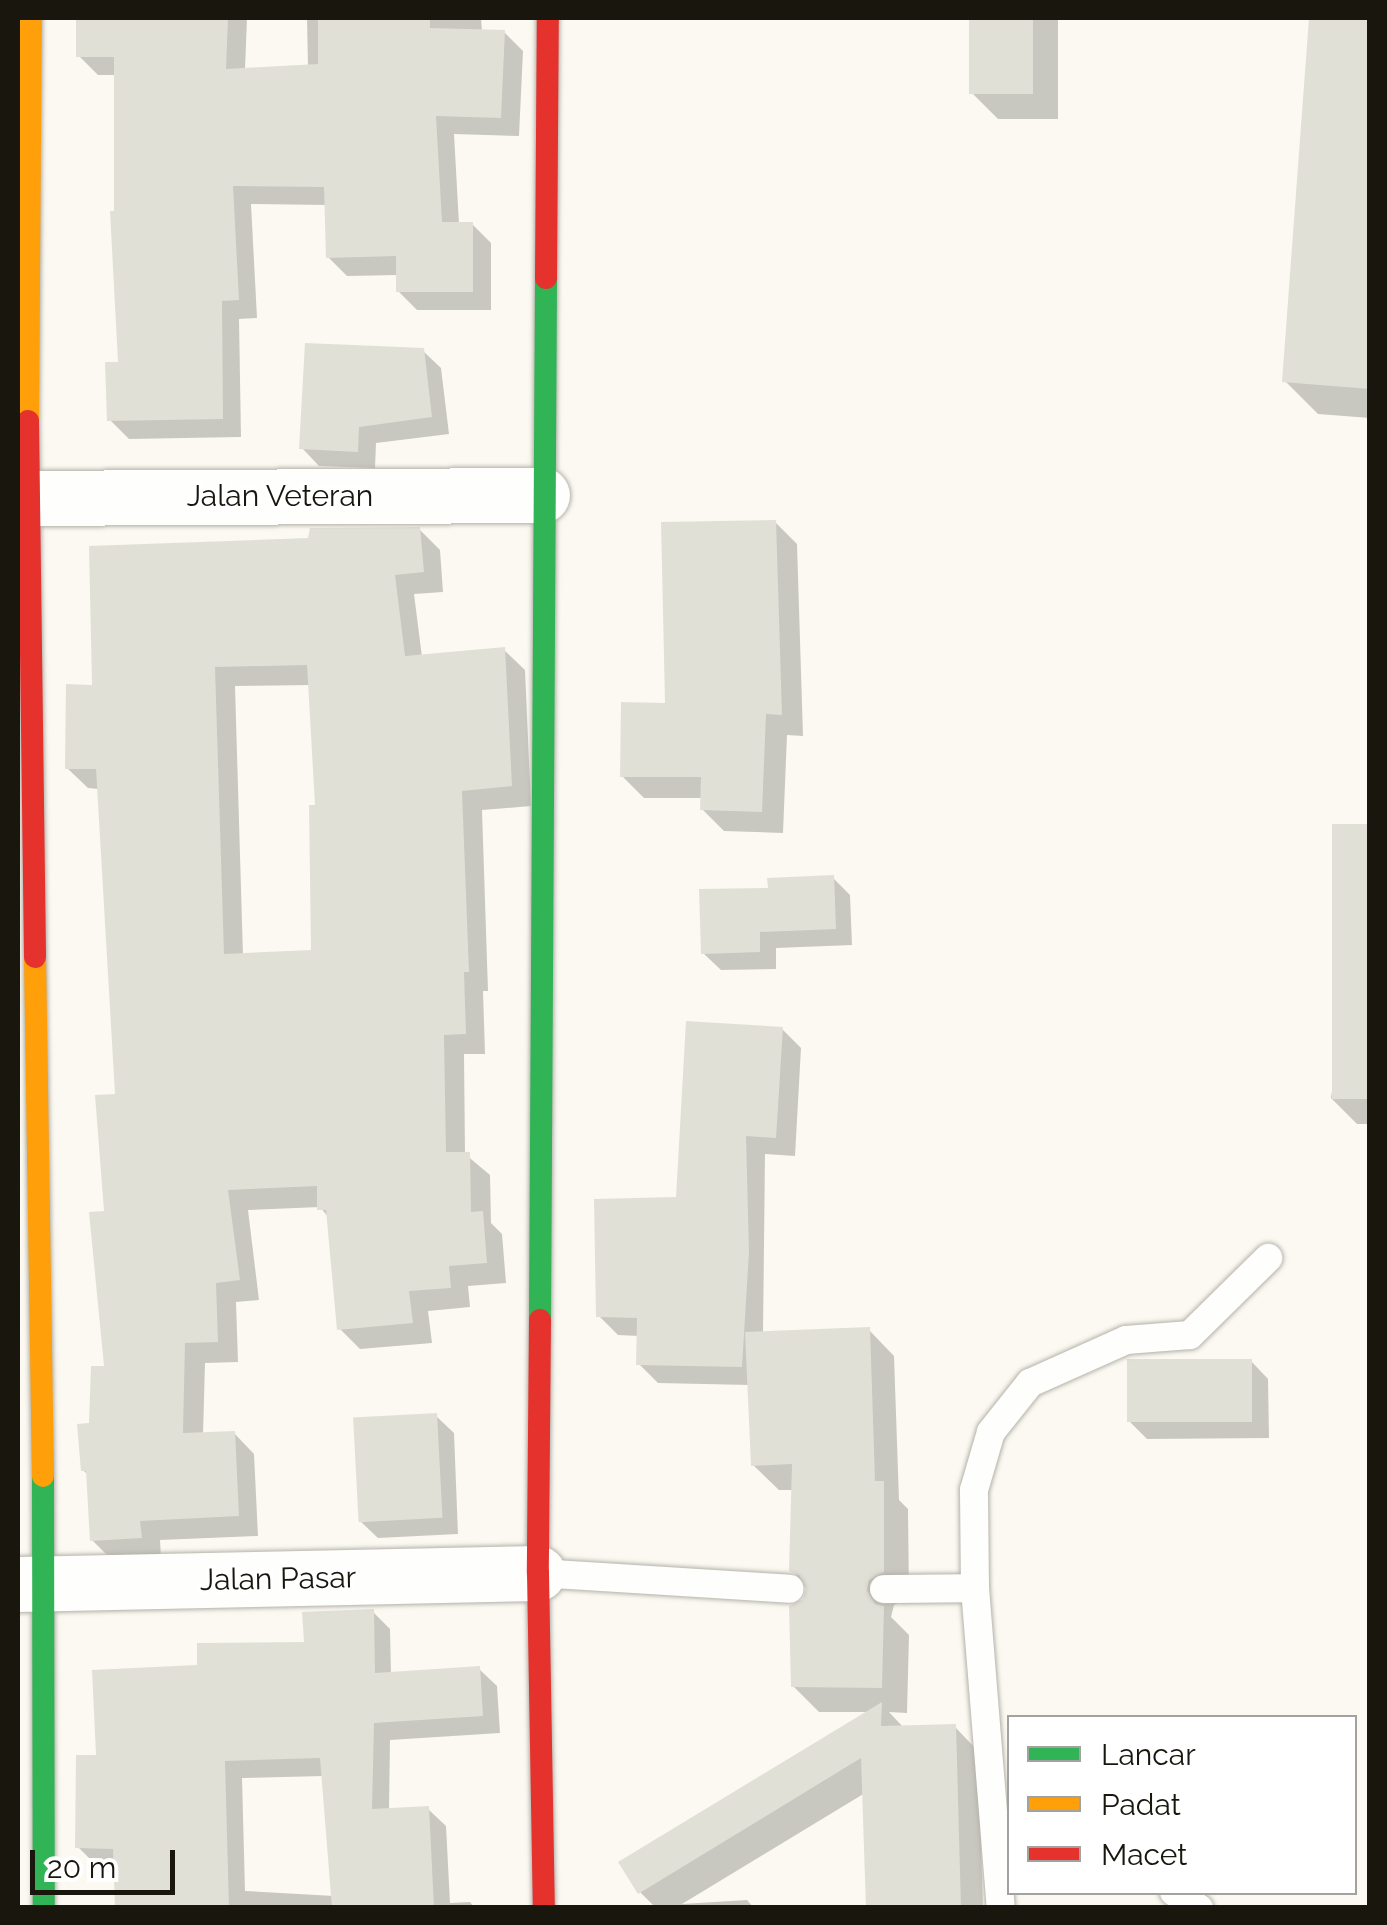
<!DOCTYPE html>
<style>
body{margin:0}
#map{position:relative;width:1387px;height:1925px;overflow:hidden;background:#fbf9f1;font-family:Raleway,sans-serif}
div>[style]{position:absolute}
.shadow>*{inset:0;background:#0003}
.building>*{inset:0;background:#e1e0d7;transform-origin:0 0}
.roads{filter:drop-shadow(0 0 2px #b4b2aa) drop-shadow(0 0 2px #b4b2aa)}
.lane>*{height:28px;margin:-14px;padding:0 14px;transform-origin:14px;border-radius:14px;background:#fefefd}
.street>*{height:55px;margin:-27.5px;padding:0 27.5px;transform-origin:27.5px;border-radius:27.5px;background:#fefefd}
.fast>*{height:22px;margin:-11px;padding:0 11px;transform-origin:11px;border-radius:11px;background:#30b455}
.slow>*{height:22px;margin:-11px;padding:0 11px;transform-origin:11px;border-radius:11px;background:#ff9f0a}
.jam>*{height:22px;margin:-11px;padding:0 11px;transform-origin:11px;border-radius:11px;background:#e5322d}
span{translate:-50% -50%;white-space:nowrap;text-align:center;line-height:1.15;-webkit-text-stroke:8px #fff;paint-order:stroke}
.street-label{font-size:30px;color:#18160d}
.frame{position:absolute;inset:0;border:20px solid #18160d;pointer-events:none}
.legend{position:absolute;left:1007px;top:1715px;width:350px;height:180px;box-sizing:border-box;background:#fff;border:2px solid #a3a29e;margin:0;padding:12px 18px;list-style:none;font-size:30px;color:#18160d}
.legend li{display:flex;align-items:center;gap:20px;height:50px}
.legend b{width:50px;border:2px solid #a3a29e}
.scale{position:absolute;left:30px;top:1850px;width:145px;height:45px;box-sizing:border-box;border:5px solid #18160d;border-top:0;padding-left:12px;font-size:30px;line-height:35px;white-space:nowrap;color:#18160d;-webkit-text-stroke:8px #fff;paint-order:stroke}
</style>
<div id="map">
<div class="shadow">
<i style="clip-path:polygon(78px 18px,247px 18px,245px 70px,308px 67px,307px 18px,481px 18px,482px 32px,504px 32px,523px 51px,519px 136px,454px 134px,459px 224px,472px 224px,491px 243px,491px 310px,417px 310px,398px 291px,398px 275px,347px 276px,328px 257px,327px 205px,251px 204px,257px 318px,239px 319px,241px 437px,129px 439px,110px 420px,120px 364px,116px 75px,98px 75px,79px 56px)"></i>
<i style="clip-path:polygon(972px 18px,1058px 18px,1058px 119px,998px 119px,972px 93px)"></i>
<i style="clip-path:polygon(1312px 18px,1370px 18px,1370px 418px,1318px 414px,1285px 381px)"></i>
<i style="clip-path:polygon(423px 351px,441px 368px,449px 434px,376px 443px,375px 468px,319px 466px,302px 448px)"></i>
<i style="clip-path:polygon(775px 522px,797px 544px,803px 736px,787px 735px,783px 833px,724px 831px,702px 809px,703px 798px,644px 798px,622px 776px)"></i>
<i style="clip-path:polygon(evenodd,419px 529px,440px 550px,443px 592px,414px 594px,422px 657px,504px 650px,525px 670px,531px 806px,482px 810px,488px 991px,483px 991px,485px 1054px,464px 1054px,465px 1154px,490px 1175px,491px 1223px,502px 1234px,506px 1283px,468px 1286px,470px 1307px,428px 1311px,432px 1343px,360px 1349px,340px 1329px,329px 1218px,320px 1207px,248px 1210px,259px 1300px,236px 1302px,238px 1362px,205px 1363px,203px 1435px,234px 1433px,254px 1454px,258px 1536px,160px 1540px,161px 1558px,112px 1560px,92px 1540px,89px 1476px,83px 1470px,107px 1368px,107px 1213px,118px 1096px,99px 789px,88px 788px,67px 768px,94px 687px,310px 540px,419px 529px,311px 685px,318px 807px,314px 952px,243px 956px,235px 686px,311px 685px)"></i>
<i style="clip-path:polygon(1370px 826px,1370px 1124px,1357px 1124px,1331px 1098px)"></i>
<i style="clip-path:polygon(833px 878px,850px 895px,852px 945px,776px 948px,776px 969px,721px 970px,703px 953px,770px 891px)"></i>
<i style="clip-path:polygon(782px 1029px,801px 1048px,795px 1156px,765px 1154px,763px 1334px,869px 1330px,894px 1356px,899px 1500px,908px 1509px,909px 1597px,894px 1605px,891px 1617px,909px 1635px,907px 1713px,889px 1712px,904px 1728px,955px 1727px,978px 1751px,983px 1908px,868px 1908px,865px 1793px,682px 1904px,747px 1900px,754px 1908px,627px 1908px,654px 1906px,640px 1892px,870px 1712px,819px 1712px,793px 1686px,808px 1587px,792px 1570px,794px 1490px,779px 1490px,753px 1465px,750px 1385px,658px 1383px,639px 1364px,639px 1336px,618px 1335px,599px 1316px,678px 1199px)"></i>
<i style="clip-path:polygon(1251px 1361px,1268px 1379px,1269px 1438px,1147px 1439px,1130px 1422px)"></i>
<i style="clip-path:polygon(436px 1416px,454px 1433px,458px 1534px,378px 1538px,360px 1521px)"></i>
<i style="clip-path:polygon(evenodd,373px 1612px,390px 1629px,391px 1674px,479px 1669px,497px 1686px,500px 1733px,390px 1740px,389px 1811px,428px 1809px,446px 1826px,450px 1903px,470px 1902px,475px 1908px,118px 1908px,116px 1865px,96px 1865px,78px 1847px,99px 1758px,200px 1668px,306px 1644px,373px 1612px,324px 1776px,334px 1896px,245px 1891px,242px 1778px,324px 1776px)"></i>
</div>
<div class="building">
<i style="clip-path:polygon(76px 18px,228px 18px,226px 69px,318px 64px,318px 18px,430px 18px,430px 28px,505px 30px,501px 118px,436px 116px,442px 222px,473px 222px,473px 292px,396px 292px,396px 256px,326px 258px,324px 187px,233px 186px,239px 300px,222px 301px,223px 419px,107px 421px,105px 362px,118px 362px,110px 211px,114px 211px,114px 57px,76px 57px)"></i>
<i style="left:969px;top:18px;width:64px;height:76px"></i>
<i style="clip-path:polygon(1309px 18px,1370px 18px,1370px 389px,1282px 382px)"></i>
<i style="clip-path:polygon(305px 343px,424px 348px,432px 417px,359px 427px,358px 452px,299px 449px)"></i>
<i style="clip-path:polygon(776px 520px,782px 715px,766px 714px,762px 812px,700px 810px,701px 777px,620px 777px,621px 702px,665px 703px,661px 522px)"></i>
<i style="clip-path:polygon(evenodd,420px 527px,424px 572px,395px 575px,405px 656px,505px 647px,512px 786px,462px 791px,469px 972px,464px 972px,466px 1034px,444px 1035px,446px 1152px,470px 1152px,471px 1212px,483px 1211px,487px 1263px,449px 1266px,451px 1288px,409px 1291px,413px 1323px,337px 1330px,326px 1210px,317px 1210px,317px 1186px,228px 1190px,240px 1280px,216px 1283px,218px 1342px,185px 1343px,183px 1433px,235px 1431px,239px 1516px,140px 1521px,142px 1538px,90px 1541px,86px 1471px,81px 1471px,77px 1424px,89px 1423px,91px 1366px,104px 1366px,89px 1212px,104px 1211px,95px 1095px,115px 1094px,96px 769px,65px 769px,66px 684px,92px 685px,89px 546px,308px 538px,310px 528px,420px 527px,307px 665px,315px 805px,309px 805px,311px 950px,224px 954px,215px 667px,307px 665px)"></i>
<i style="left:1332px;top:824px;width:38px;height:275px"></i>
<i style="clip-path:polygon(834px 875px,836px 929px,760px 932px,760px 952px,701px 954px,699px 889px,768px 888px,767px 878px)"></i>
<i style="clip-path:polygon(686px 1021px,783px 1027px,776px 1138px,746px 1136px,749px 1252px,742px 1367px,636px 1365px,637px 1318px,596px 1317px,594px 1199px,676px 1197px)"></i>
<i style="clip-path:polygon(870px 1327px,875px 1481px,884px 1481px,884px 1572px,869px 1580px,867px 1590px,875px 1604px,884px 1606px,882px 1688px,791px 1687px,789px 1606px,803px 1599px,806px 1589px,799px 1575px,789px 1571px,792px 1464px,751px 1466px,745px 1332px)"></i>
<i style="left:1252px;top:1359px;width:63px;height:125px;rotate:90deg"></i>
<i style="left:437px;top:1413px;width:105px;height:84px;rotate:87deg"></i>
<i style="clip-path:polygon(374px 1609px,375px 1673px,480px 1666px,483px 1716px,374px 1723px,372px 1809px,429px 1806px,434px 1908px,332px 1908px,320px 1758px,225px 1761px,229px 1908px,115px 1908px,113px 1849px,75px 1848px,76px 1755px,96px 1755px,92px 1670px,197px 1665px,197px 1643px,304px 1642px,302px 1612px)"></i>
<i style="clip-path:polygon(882px 1702px,881px 1726px,956px 1724px,961px 1908px,866px 1908px,861px 1758px,638px 1894px,618px 1862px)"></i>
</div>
<div class="roads">
<div class="lane">
<i style="left:538px;top:1573px;width:252px;rotate:3.6deg"></i>
<i style="left:975px;top:1588px;width:98px;rotate:-90.6deg"></i>
<i style="left:974px;top:1490px;width:60px;rotate:-73.7deg"></i>
<i style="left:991px;top:1432px;width:63px;rotate:-51.5deg"></i>
<i style="left:1030px;top:1383px;width:105px;rotate:-24.1deg"></i>
<i style="left:1126px;top:1340px;width:64px;rotate:-4.5deg"></i>
<i style="left:1190px;top:1335px;width:110px;rotate:-44.6deg"></i>
<i style="left:884px;top:1589px;width:91px;rotate:-0.6deg"></i>
<i style="left:975px;top:1588px;width:321px;rotate:85.4deg"></i>
<i style="left:1174px;top:1892px;width:30px;rotate:33deg"></i>
</div>
<div class="street">
<i style="left:18px;top:498px;width:524px;rotate:-0.33deg"></i>
<i style="left:18px;top:1584px;width:520px;rotate:-1.21deg"></i>
</div>
<div class="fast">
<i style="left:540px;top:1320px;width:1042px;rotate:-89.67deg"></i>
<i style="left:43px;top:1476px;width:432px;rotate:89.9deg"></i>
</div>
<div class="slow">
<i style="left:28px;top:421px;width:403px;rotate:-89.6deg"></i>
<i style="left:35px;top:957px;width:519px;rotate:89.12deg"></i>
</div>
<div class="jam">
<i style="left:546px;top:278px;width:260px;rotate:-89.6deg"></i>
<i style="left:28px;top:421px;width:536px;rotate:89.25deg"></i>
<i style="left:540px;top:1320px;width:253px;rotate:90.5deg"></i>
<i style="left:538px;top:1573px;width:335px;rotate:89deg"></i>
</div>
</div>
<div class="street-label">
<span style="left:280px;top:496px">Jalan Veteran</span>
<span style="left:278px;top:1579px;rotate:-1deg">Jalan Pasar</span>
</div>
<div class="frame"></div>
<ul class="legend">
<li><b style="height:12px;background:#30b455"></b>Lancar</li>
<li><b style="height:12px;background:#ff9f0a"></b>Padat</li>
<li><b style="height:12px;background:#e5322d"></b>Macet</li>
</ul>
<div class="scale">20 m</div>
</div>
